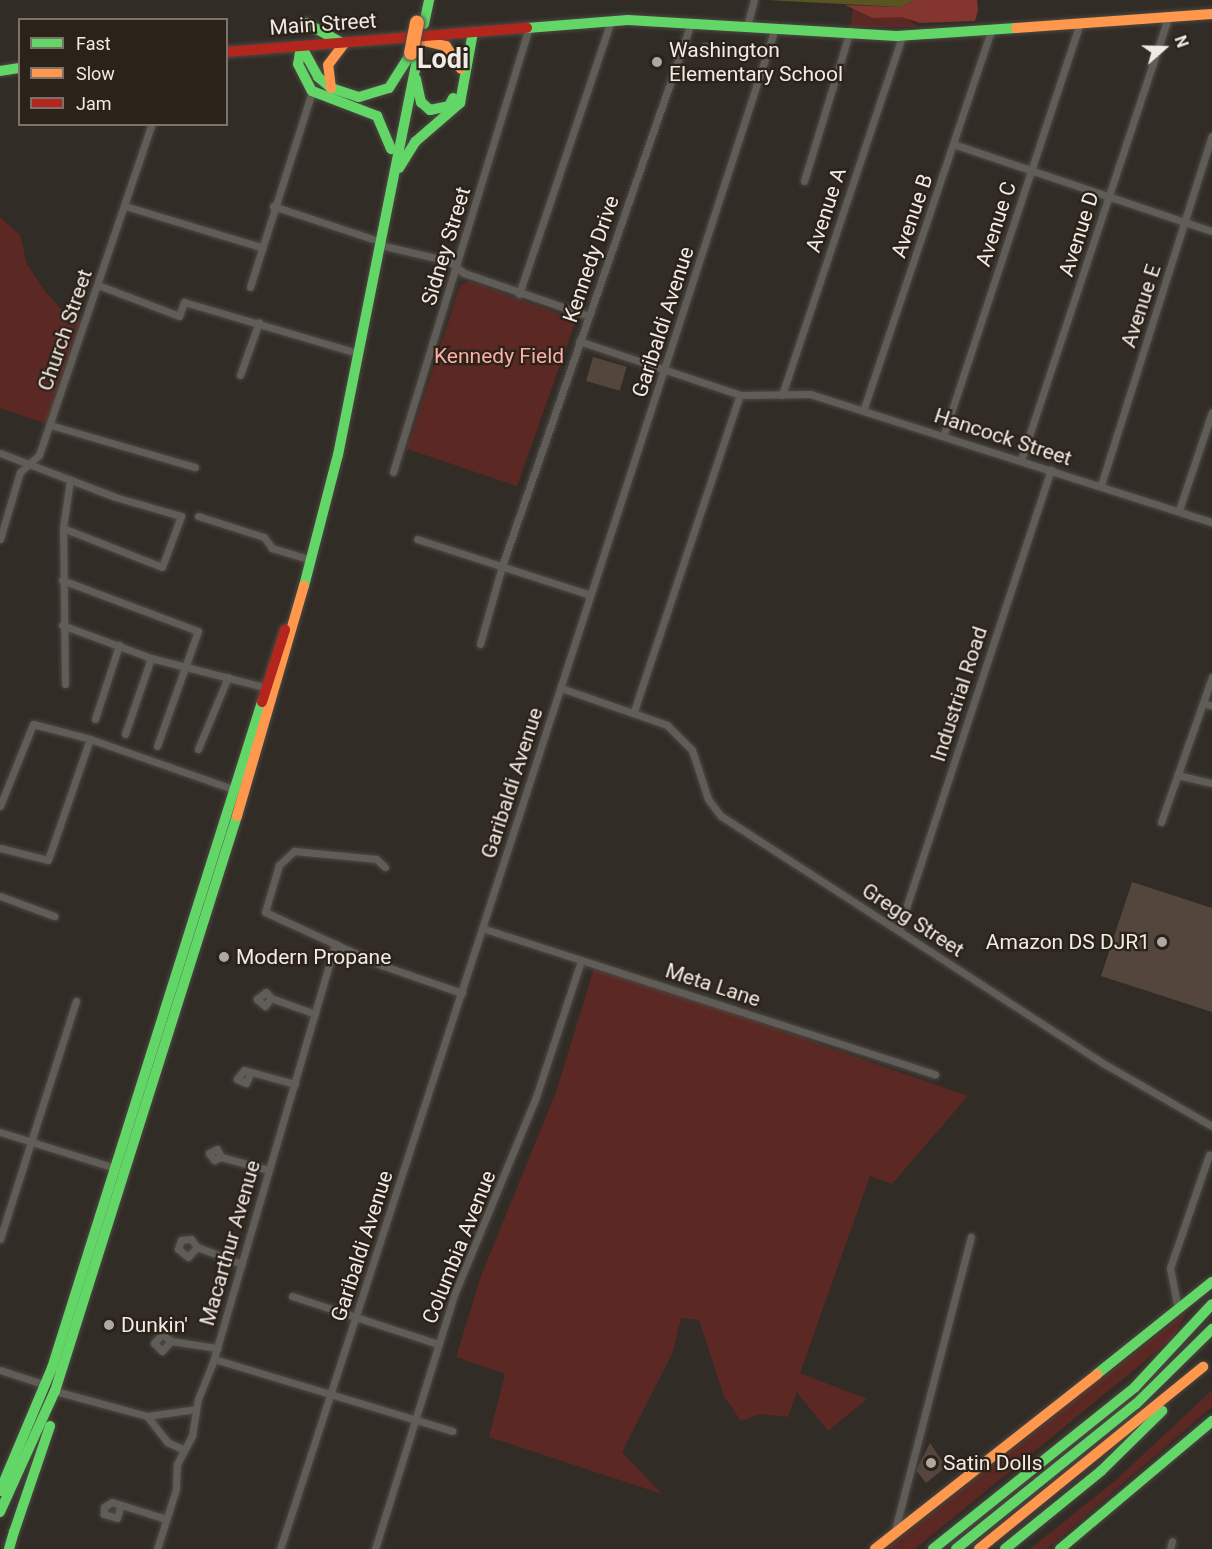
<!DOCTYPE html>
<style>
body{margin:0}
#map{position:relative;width:1212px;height:1549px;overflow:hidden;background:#312c26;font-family:Roboto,sans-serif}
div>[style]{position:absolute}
.green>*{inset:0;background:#5b2823}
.forest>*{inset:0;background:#84352f}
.water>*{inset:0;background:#5a5422}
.building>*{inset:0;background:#54463d;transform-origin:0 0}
.roads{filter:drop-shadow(0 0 2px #4c4843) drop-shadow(0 0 2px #4c4843)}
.street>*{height:7px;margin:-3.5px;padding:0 3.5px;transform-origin:3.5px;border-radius:3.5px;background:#605c57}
.fast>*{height:10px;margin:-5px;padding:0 5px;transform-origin:5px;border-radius:5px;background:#63d668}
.slow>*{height:10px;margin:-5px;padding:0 5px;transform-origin:5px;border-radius:5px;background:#ff974d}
.jam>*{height:10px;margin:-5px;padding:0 5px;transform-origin:5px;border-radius:5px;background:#b3261e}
.bridges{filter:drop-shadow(0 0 2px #4c4843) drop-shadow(0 0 2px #4c4843)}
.slow-bridge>*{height:14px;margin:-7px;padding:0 7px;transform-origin:7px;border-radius:7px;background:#ff974d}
.dots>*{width:16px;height:16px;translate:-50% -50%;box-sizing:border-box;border:3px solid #2b2219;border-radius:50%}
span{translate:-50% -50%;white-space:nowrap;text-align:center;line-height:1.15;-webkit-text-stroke:4.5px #2b2219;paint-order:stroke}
.street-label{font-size:21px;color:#f1eae5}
.poi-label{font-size:21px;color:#f1eae5}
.left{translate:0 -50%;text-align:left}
.right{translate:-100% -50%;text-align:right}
.park-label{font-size:21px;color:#fbaea5}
.district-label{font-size:27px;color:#f1eae5;font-weight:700}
.legend{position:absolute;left:18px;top:18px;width:210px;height:108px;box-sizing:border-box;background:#2b2219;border:2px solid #7a726b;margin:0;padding:8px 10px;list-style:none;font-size:18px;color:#f1eae5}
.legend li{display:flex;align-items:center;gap:12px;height:30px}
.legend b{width:30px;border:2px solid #7a726b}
.north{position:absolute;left:1134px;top:18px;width:60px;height:60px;-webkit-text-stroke:4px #2b2219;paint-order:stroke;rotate:70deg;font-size:16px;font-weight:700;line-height:24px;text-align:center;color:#f1eae5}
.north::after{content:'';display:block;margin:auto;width:21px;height:27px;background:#f1eae5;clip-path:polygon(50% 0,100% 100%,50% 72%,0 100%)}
</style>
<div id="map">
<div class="green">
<i style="clip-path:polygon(853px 8px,904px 15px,918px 27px,850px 27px)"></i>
<i style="clip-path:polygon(0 217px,20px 235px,27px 264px,44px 290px,62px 310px,82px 320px,46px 424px,0 408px)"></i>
<i style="clip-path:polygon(469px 281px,576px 320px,517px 486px,407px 449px,460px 285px)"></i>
<i style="clip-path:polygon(595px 965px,968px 1096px,892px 1184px,870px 1176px,800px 1373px,867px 1399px,828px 1431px,797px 1392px,788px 1417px,760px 1414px,741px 1421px,724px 1396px,699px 1320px,681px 1318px,673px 1352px,622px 1452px,662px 1494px,489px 1437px,505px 1374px,456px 1357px,481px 1276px,556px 1092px)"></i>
<i style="clip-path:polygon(1187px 1311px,1173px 1338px,915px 1549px,886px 1549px)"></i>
<i style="clip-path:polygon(1212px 1390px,1212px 1407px,1047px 1549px,1030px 1549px,1116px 1480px)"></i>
</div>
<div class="forest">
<i style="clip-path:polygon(915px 0,977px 0,978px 10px,975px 21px,920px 23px,902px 17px,873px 18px,845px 5px,900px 7px)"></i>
</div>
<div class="water">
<i style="clip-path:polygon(767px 0,915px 0,900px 7px)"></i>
</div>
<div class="building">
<i style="clip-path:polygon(703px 42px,722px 45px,718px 59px,697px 55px)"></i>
<i style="left:593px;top:357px;width:35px;height:25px;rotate:16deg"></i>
<i style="clip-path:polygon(1132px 882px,1212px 908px,1212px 1012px,1101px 976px)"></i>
<i style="clip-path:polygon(930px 1443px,946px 1467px,926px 1483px,916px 1470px)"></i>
</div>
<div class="roads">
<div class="street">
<i style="left:747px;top:26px;width:27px;rotate:-75deg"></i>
<i style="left:953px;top:144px;width:273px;rotate:18.6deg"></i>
<i style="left:804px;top:181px;width:157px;rotate:-73deg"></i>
<i style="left:125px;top:206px;width:142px;rotate:16.8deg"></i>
<i style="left:273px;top:206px;width:105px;rotate:18.3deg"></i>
<i style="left:380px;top:245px;width:71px;rotate:13.1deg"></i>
<i style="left:449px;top:261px;width:19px;rotate:39deg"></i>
<i style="left:464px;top:273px;width:132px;rotate:19deg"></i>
<i style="left:98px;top:285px;width:87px;rotate:20.9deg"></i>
<i style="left:179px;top:316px;width:15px;rotate:-70deg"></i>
<i style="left:184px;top:302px;width:174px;rotate:16.4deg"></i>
<i style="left:250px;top:287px;width:206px;rotate:-72.4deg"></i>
<i style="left:519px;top:294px;width:288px;rotate:-71.4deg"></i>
<i style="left:579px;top:341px;width:170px;rotate:18.5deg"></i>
<i style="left:740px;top:395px;width:70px;rotate:-0.8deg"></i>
<i style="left:810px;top:394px;width:422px;rotate:17.7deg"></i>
<i style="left:240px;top:375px;width:56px;rotate:-70.3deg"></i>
<i style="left:782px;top:395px;width:379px;rotate:-71.5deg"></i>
<i style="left:863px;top:411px;width:402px;rotate:-71.4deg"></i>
<i style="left:50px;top:425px;width:151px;rotate:16.2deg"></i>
<i style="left:944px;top:434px;width:431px;rotate:-71.7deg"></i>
<i style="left:0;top:453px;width:123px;rotate:20.9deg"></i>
<i style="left:115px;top:497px;width:69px;rotate:16.1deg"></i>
<i style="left:181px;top:516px;width:54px;rotate:110.4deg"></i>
<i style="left:162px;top:567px;width:106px;rotate:-158.5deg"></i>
<i style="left:1021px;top:460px;width:467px;rotate:-71.6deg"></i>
<i style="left:393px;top:472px;width:464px;rotate:-73deg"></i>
<i style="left:1101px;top:485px;width:366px;rotate:-72.4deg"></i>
<i style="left:1179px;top:510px;width:103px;rotate:-71.4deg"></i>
<i style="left:198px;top:516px;width:69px;rotate:17.7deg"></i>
<i style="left:264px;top:537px;width:14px;rotate:54deg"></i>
<i style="left:272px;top:548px;width:34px;rotate:17deg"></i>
<i style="left:0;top:539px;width:70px;rotate:-73.4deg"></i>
<i style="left:20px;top:472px;width:25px;rotate:-42deg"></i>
<i style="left:39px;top:455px;width:350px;rotate:-71.2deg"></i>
<i style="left:417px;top:539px;width:182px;rotate:17.9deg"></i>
<i style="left:62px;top:580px;width:145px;rotate:20.6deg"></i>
<i style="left:198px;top:631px;width:122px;rotate:109.6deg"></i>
<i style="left:62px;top:625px;width:95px;rotate:20.3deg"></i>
<i style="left:151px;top:658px;width:121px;rotate:14.4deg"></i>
<i style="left:480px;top:644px;width:81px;rotate:-74.2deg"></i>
<i style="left:502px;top:566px;width:575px;rotate:-70.81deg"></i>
<i style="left:65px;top:684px;width:156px;rotate:-90.7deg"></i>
<i style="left:63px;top:528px;width:49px;rotate:-81.7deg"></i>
<i style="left:561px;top:688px;width:112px;rotate:19.2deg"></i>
<i style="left:667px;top:725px;width:35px;rotate:45deg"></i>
<i style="left:692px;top:750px;width:52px;rotate:71.9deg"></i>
<i style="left:708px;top:799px;width:21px;rotate:53deg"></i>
<i style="left:721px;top:816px;width:461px;rotate:32.9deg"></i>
<i style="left:1108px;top:1066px;width:120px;rotate:30deg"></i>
<i style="left:1203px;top:703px;width:9px;rotate:18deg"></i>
<i style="left:634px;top:711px;width:333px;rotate:-71.5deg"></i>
<i style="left:95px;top:719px;width:78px;rotate:-72deg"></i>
<i style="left:125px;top:734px;width:80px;rotate:-71.1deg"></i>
<i style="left:198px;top:749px;width:78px;rotate:-67.4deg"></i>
<i style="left:1177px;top:775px;width:36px;rotate:13deg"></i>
<i style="left:0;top:806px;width:88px;rotate:-68.1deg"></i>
<i style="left:33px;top:724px;width:59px;rotate:14.7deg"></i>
<i style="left:90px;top:739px;width:155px;rotate:19.3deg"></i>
<i style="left:1161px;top:822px;width:154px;rotate:-70.6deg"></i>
<i style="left:0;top:848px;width:49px;rotate:14deg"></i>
<i style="left:48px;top:860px;width:128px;rotate:-70.9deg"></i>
<i style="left:385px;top:867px;width:12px;rotate:-138deg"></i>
<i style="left:376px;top:859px;width:82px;rotate:-174.4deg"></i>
<i style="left:294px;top:851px;width:21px;rotate:137deg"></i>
<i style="left:279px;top:865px;width:49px;rotate:106.6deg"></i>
<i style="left:265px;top:912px;width:128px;rotate:24.6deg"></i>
<i style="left:381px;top:965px;width:86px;rotate:19.1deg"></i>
<i style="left:0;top:896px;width:58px;rotate:20.3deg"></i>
<i style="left:482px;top:928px;width:476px;rotate:17.9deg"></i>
<i style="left:899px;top:929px;width:484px;rotate:-71.7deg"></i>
<i style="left:271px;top:998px;width:10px;rotate:127deg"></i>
<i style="left:265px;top:1006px;width:11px;rotate:-139deg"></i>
<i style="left:257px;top:999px;width:11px;rotate:-38deg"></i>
<i style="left:266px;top:992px;width:8px;rotate:50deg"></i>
<i style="left:271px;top:998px;width:47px;rotate:20deg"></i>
<i style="left:250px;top:1074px;width:10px;rotate:114deg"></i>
<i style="left:246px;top:1083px;width:10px;rotate:-156deg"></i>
<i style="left:237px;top:1079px;width:11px;rotate:-52deg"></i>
<i style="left:244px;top:1070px;width:53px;rotate:15.4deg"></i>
<i style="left:0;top:1132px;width:121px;rotate:17.4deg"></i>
<i style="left:221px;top:1157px;width:9px;rotate:-117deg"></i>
<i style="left:217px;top:1149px;width:9px;rotate:153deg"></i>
<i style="left:209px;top:1153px;width:9px;rotate:54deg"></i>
<i style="left:214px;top:1160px;width:8px;rotate:-23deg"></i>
<i style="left:221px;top:1157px;width:50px;rotate:15.2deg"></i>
<i style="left:0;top:1239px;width:250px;rotate:-72.3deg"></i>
<i style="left:197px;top:1247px;width:13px;rotate:132deg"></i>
<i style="left:188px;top:1257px;width:13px;rotate:-141deg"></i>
<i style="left:178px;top:1249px;width:9px;rotate:-72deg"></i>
<i style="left:181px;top:1240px;width:10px;rotate:-6deg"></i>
<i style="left:191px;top:1239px;width:10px;rotate:53deg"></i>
<i style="left:197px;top:1247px;width:48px;rotate:20.7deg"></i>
<i style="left:292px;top:1296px;width:154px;rotate:18.2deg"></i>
<i style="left:1178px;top:1309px;width:42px;rotate:-101deg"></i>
<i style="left:1170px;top:1268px;width:120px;rotate:-71deg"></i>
<i style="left:171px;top:1341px;width:13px;rotate:132deg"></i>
<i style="left:162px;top:1351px;width:11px;rotate:-135deg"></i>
<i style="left:154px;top:1343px;width:12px;rotate:-48deg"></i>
<i style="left:162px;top:1334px;width:11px;rotate:38deg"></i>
<i style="left:171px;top:1341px;width:47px;rotate:8.7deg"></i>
<i style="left:214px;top:1359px;width:249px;rotate:16.8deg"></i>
<i style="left:0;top:1370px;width:48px;rotate:18.1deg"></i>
<i style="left:55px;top:1391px;width:95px;rotate:15.2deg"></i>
<i style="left:147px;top:1416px;width:49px;rotate:-8.1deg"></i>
<i style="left:147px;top:1416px;width:33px;rotate:52deg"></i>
<i style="left:167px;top:1442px;width:19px;rotate:25deg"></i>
<i style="left:120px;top:1507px;width:11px;rotate:105deg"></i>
<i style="left:117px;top:1518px;width:14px;rotate:-163deg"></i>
<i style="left:104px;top:1514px;width:7px;rotate:-90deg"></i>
<i style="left:104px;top:1507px;width:9px;rotate:-32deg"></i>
<i style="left:112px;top:1502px;width:57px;rotate:17.5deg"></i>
<i style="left:895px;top:1530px;width:303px;rotate:-75.5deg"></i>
<i style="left:157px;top:1549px;width:63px;rotate:-72.4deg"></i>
<i style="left:176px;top:1489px;width:25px;rotate:-88deg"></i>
<i style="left:177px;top:1464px;width:32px;rotate:-62deg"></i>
<i style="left:192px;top:1436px;width:37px;rotate:-81deg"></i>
<i style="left:198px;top:1399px;width:37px;rotate:-68deg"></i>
<i style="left:212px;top:1365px;width:439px;rotate:-73.7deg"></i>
<i style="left:280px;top:1549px;width:1600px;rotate:-71.97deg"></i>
<i style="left:375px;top:1549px;width:266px;rotate:-72.7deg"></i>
<i style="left:454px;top:1295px;width:214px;rotate:-67.5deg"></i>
<i style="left:536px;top:1097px;width:143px;rotate:-71.7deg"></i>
<i style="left:1170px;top:1549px;width:8px;rotate:-76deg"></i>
</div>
<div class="fast">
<i style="left:306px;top:23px;width:43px;rotate:28.9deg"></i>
<i style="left:424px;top:24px;width:25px;rotate:-78deg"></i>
<i style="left:527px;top:28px;width:101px;rotate:-4.5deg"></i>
<i style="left:628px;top:20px;width:269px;rotate:3.4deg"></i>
<i style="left:897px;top:36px;width:119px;rotate:-3.8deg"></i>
<i style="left:301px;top:46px;width:35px;rotate:61deg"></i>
<i style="left:318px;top:77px;width:17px;rotate:40deg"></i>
<i style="left:331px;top:88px;width:29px;rotate:18deg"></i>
<i style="left:359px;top:97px;width:31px;rotate:-17deg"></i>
<i style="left:389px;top:88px;width:41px;rotate:-57.8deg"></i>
<i style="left:301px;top:46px;width:18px;rotate:99deg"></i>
<i style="left:298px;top:64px;width:30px;rotate:63deg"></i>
<i style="left:312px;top:91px;width:70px;rotate:21deg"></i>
<i style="left:377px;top:116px;width:36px;rotate:67deg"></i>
<i style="left:0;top:71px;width:20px;rotate:-9deg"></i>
<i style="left:416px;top:79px;width:24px;rotate:78deg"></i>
<i style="left:421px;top:102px;width:12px;rotate:42deg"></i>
<i style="left:430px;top:110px;width:19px;rotate:-12deg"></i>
<i style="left:449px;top:106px;width:9px;rotate:-63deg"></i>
<i style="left:399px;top:168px;width:31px;rotate:-58deg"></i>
<i style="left:415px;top:142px;width:60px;rotate:-40.9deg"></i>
<i style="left:460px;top:103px;width:72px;rotate:-79.6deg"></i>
<i style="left:304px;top:586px;width:135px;rotate:-75.5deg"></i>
<i style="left:338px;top:455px;width:409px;rotate:-78.7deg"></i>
<i style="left:1097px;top:1374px;width:147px;rotate:-38.7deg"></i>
<i style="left:0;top:1491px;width:134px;rotate:-67.1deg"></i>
<i style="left:52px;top:1368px;width:698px;rotate:-72.5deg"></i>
<i style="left:0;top:1512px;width:133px;rotate:-65.6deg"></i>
<i style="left:55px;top:1391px;width:603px;rotate:-72.44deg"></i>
<i style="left:14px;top:1532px;width:112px;rotate:-71.2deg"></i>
<i style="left:9px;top:1549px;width:18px;rotate:-74deg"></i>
<i style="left:933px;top:1549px;width:259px;rotate:-38.7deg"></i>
<i style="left:1135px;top:1387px;width:113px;rotate:-47.1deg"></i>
<i style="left:956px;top:1549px;width:231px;rotate:-38.9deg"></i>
<i style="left:1136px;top:1404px;width:107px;rotate:-44.6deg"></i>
<i style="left:1005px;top:1549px;width:124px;rotate:-39.1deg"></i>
<i style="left:1101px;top:1471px;width:86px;rotate:-44.5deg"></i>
<i style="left:1060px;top:1549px;width:199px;rotate:-40.1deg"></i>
</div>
<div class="slow">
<i style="left:1016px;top:28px;width:196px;rotate:-4.1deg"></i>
<i style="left:411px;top:38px;width:36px;rotate:13deg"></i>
<i style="left:446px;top:46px;width:27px;rotate:57deg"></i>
<i style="left:331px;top:88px;width:23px;rotate:-97deg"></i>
<i style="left:328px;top:65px;width:26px;rotate:-53deg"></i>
<i style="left:237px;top:816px;width:240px;rotate:-73.8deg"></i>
<i style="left:875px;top:1549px;width:283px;rotate:-38.2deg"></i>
<i style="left:979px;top:1549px;width:289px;rotate:-39.1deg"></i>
</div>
<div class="jam">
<i style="left:226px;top:52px;width:302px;rotate:-4.6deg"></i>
<i style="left:262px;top:702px;width:76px;rotate:-72.3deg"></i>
</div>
</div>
<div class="bridges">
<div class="slow-bridge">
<i style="left:411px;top:53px;width:31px;rotate:-79deg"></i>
</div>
</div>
<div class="dots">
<i style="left:657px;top:62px;background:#aea8a2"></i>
<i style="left:1162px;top:942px;background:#aea8a2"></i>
<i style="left:224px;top:957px;background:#aea8a2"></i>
<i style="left:109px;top:1325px;background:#aea8a2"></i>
<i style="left:931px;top:1463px;background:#aea8a2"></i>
</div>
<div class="street-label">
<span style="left:323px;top:24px;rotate:-4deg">Main Street</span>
<span style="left:826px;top:210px;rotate:-72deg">Avenue A</span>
<span style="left:912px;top:216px;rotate:-71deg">Avenue B</span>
<span style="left:996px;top:224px;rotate:-72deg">Avenue C</span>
<span style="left:1079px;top:234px;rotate:-72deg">Avenue D</span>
<span style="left:446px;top:246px;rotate:-73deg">Sidney Street</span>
<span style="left:591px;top:259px;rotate:-71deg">Kennedy Drive</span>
<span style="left:1141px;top:306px;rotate:-72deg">Avenue E</span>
<span style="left:663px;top:322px;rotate:-72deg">Garibaldi Avenue</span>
<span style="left:65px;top:330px;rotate:-71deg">Church Street</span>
<span style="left:1003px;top:437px;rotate:18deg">Hancock Street</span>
<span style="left:959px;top:694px;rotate:-72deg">Industrial Road</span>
<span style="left:512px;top:783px;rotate:-72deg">Garibaldi Avenue</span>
<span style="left:913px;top:920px;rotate:33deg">Gregg Street</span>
<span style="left:713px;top:985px;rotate:18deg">Meta Lane</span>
<span style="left:230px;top:1243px;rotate:-74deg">Macarthur Avenue</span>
<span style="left:362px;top:1246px;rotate:-72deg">Garibaldi Avenue</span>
<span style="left:459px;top:1247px;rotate:-68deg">Columbia Avenue</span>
</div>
<div class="poi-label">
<span class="left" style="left:669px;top:62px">Washington<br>Elementary School</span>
<span class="right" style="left:1150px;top:942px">Amazon DS DJR1</span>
<span class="left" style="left:236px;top:957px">Modern Propane</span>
<span class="left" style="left:121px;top:1325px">Dunkin'</span>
<span class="left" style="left:943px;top:1463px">Satin Dolls</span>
</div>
<div class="park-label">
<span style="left:499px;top:356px">Kennedy Field</span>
</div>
<div class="district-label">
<span style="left:443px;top:60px">Lodi</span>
</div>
<ul class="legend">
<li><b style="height:8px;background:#63d668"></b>Fast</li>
<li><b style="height:8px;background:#ff974d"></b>Slow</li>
<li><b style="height:8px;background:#b3261e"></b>Jam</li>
</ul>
<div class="north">N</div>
</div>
